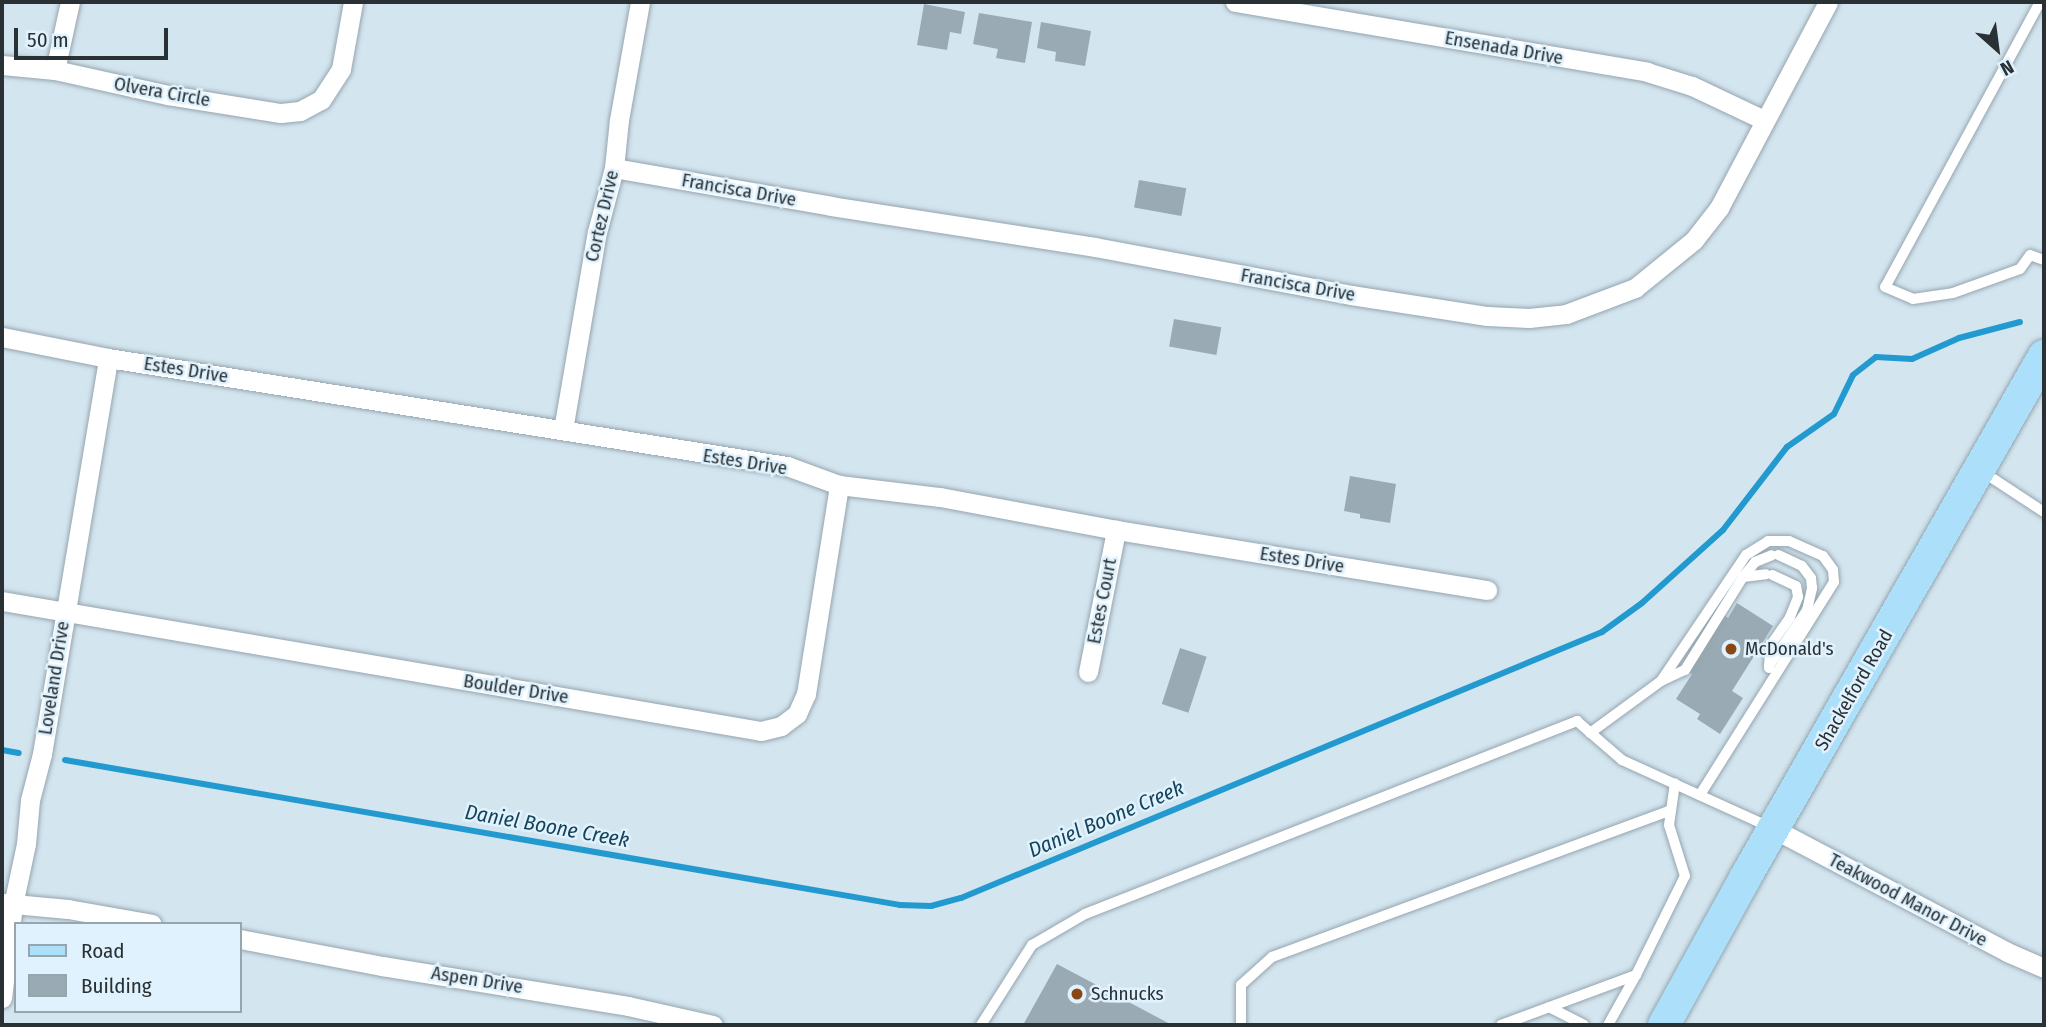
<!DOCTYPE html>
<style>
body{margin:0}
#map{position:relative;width:2046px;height:1027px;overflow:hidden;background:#d3e5ef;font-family:"Fira Sans Condensed",sans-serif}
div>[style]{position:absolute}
.stream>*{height:6px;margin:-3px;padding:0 3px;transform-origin:3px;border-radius:3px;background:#229acf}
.building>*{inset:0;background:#99aab4;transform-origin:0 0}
.roads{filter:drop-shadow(0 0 2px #95a5af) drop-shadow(0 0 2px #95a5af)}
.service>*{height:10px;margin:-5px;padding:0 5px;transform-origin:5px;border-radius:5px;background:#fff}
.minor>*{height:19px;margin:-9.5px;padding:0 9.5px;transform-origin:9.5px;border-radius:9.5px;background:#fff}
.primary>*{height:32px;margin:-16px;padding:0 16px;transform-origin:16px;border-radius:16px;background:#acdffa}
.dots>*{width:19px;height:19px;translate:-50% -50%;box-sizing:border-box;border:4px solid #e0f2fd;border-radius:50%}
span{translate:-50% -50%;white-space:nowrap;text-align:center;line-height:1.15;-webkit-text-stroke:5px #e0f2fd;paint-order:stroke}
.street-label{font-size:19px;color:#2a3135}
.poi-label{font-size:19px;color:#2a3135}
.left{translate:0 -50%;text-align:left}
.water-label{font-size:21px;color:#154359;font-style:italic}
.frame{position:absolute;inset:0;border:4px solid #2a3135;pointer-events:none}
.legend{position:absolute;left:14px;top:922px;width:228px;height:91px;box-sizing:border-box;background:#e0f2fd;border:2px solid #97a5ad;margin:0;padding:9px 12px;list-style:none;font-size:21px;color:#2a3135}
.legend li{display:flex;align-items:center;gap:14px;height:35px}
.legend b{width:35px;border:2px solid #97a5ad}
.north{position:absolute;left:1962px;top:14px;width:70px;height:70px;-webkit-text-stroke:5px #e0f2fd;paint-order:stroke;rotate:152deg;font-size:19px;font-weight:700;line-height:28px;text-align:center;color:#2a3135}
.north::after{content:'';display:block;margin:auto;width:24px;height:32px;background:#2a3135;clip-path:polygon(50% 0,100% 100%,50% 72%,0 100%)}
.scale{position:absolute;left:14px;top:28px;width:154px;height:32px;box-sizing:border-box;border:4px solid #2a3135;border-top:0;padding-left:9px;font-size:21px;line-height:24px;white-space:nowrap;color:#2a3135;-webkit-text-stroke:5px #e0f2fd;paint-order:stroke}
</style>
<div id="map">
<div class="stream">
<i style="left:2px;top:750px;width:17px;rotate:10deg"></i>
<i style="left:65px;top:760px;width:847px;rotate:9.85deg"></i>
<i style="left:900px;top:905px;width:31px;rotate:2deg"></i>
<i style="left:931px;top:906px;width:31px;rotate:-15deg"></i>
<i style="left:961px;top:898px;width:694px;rotate:-22.54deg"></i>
<i style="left:1602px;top:632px;width:49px;rotate:-35.9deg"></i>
<i style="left:1642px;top:603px;width:109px;rotate:-42deg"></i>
<i style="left:1723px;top:530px;width:105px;rotate:-52.4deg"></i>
<i style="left:1787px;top:447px;width:57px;rotate:-35.1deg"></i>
<i style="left:1834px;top:414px;width:43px;rotate:-64deg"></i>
<i style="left:1853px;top:375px;width:29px;rotate:-38deg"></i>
<i style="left:1876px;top:357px;width:36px;rotate:3deg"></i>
<i style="left:1912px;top:359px;width:51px;rotate:-24.1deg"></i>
<i style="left:1959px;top:338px;width:63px;rotate:-14.7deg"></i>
</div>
<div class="building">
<i style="clip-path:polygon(924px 4px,965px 12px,961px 34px,950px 32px,947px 50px,917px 45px)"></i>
<i style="clip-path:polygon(979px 13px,1032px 22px,1025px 63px,996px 58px,998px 49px,973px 44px)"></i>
<i style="clip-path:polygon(1041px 22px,1091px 31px,1085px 66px,1055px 61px,1056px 52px,1037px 48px)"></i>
<i style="left:1139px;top:180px;width:48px;height:28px;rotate:10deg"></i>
<i style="left:1174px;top:319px;width:48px;height:28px;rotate:10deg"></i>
<i style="clip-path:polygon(1350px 476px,1396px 484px,1390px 523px,1360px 518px,1360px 514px,1344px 511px)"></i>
<i style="clip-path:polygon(1737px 603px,1773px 626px,1732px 691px,1743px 698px,1720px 734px,1697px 719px,1700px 714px,1676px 699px,1692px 674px,1688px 672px,1724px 615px,1728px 618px)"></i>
<i style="left:1180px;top:648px;width:28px;height:59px;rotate:18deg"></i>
<i style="clip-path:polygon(1057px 964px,1172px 1025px,1023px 1025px)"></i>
</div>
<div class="roads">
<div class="service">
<i style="left:2040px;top:2px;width:324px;rotate:118.5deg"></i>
<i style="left:1885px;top:287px;width:30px;rotate:23deg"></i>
<i style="left:1913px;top:299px;width:40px;rotate:-8.5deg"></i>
<i style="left:1953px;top:293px;width:71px;rotate:-19.7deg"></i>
<i style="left:2020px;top:269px;width:17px;rotate:-54deg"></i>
<i style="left:2030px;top:255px;width:15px;rotate:20deg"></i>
<i style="left:1983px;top:472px;width:73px;rotate:33.3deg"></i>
<i style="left:1743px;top:577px;width:23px;rotate:-7deg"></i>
<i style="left:1769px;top:666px;width:68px;rotate:-55.8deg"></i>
<i style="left:1807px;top:610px;width:23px;rotate:-77deg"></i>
<i style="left:1812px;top:588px;width:10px;rotate:-96deg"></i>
<i style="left:1811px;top:578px;width:15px;rotate:-127deg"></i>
<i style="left:1802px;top:566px;width:26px;rotate:-155deg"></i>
<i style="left:1769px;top:668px;width:22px;rotate:-87deg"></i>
<i style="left:1770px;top:646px;width:35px;rotate:-55deg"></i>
<i style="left:1790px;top:617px;width:22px;rotate:-68deg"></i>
<i style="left:1798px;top:597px;width:11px;rotate:-100deg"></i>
<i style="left:1796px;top:586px;width:26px;rotate:-155deg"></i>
<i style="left:1661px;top:681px;width:152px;rotate:-56deg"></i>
<i style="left:1746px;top:555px;width:26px;rotate:-32deg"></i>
<i style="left:1768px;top:541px;width:21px"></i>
<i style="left:1789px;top:541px;width:37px;rotate:24deg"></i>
<i style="left:1823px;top:556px;width:17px;rotate:54deg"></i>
<i style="left:1833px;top:570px;width:12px;rotate:85deg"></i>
<i style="left:1834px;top:582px;width:252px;rotate:122.2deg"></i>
<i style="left:1590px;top:733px;width:88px;rotate:-36.2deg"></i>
<i style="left:1661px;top:681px;width:26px;rotate:-25deg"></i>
<i style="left:1685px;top:670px;width:110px;rotate:-58.1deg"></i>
<i style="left:1743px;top:577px;width:19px;rotate:-51deg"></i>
<i style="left:1755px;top:562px;width:18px;rotate:-22deg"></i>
<i style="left:1549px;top:1007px;width:39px;rotate:27deg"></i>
<i style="left:981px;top:1025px;width:95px;rotate:-57.5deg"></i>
<i style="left:1032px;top:945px;width:61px;rotate:-30.3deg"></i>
<i style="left:1085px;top:914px;width:529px;rotate:-21.42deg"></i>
<i style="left:1577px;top:721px;width:60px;rotate:40.9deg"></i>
<i style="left:1622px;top:760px;width:162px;rotate:24.4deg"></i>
<i style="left:1241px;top:1025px;width:40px;rotate:-90deg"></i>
<i style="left:1241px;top:985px;width:42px;rotate:-42.1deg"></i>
<i style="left:1272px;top:957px;width:425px;rotate:-20.2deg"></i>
<i style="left:1501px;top:1025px;width:144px;rotate:-20.3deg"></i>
<i style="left:1636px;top:975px;width:110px;rotate:-63.7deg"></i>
<i style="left:1685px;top:876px;width:53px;rotate:-107.4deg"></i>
<i style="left:1669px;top:825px;width:42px;rotate:-81.9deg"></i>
<i style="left:1608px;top:1025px;width:57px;rotate:-60.8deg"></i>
</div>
<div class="minor">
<i style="left:1235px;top:2px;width:418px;rotate:9.6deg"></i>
<i style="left:1647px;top:72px;width:47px;rotate:17.3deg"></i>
<i style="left:1692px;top:86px;width:80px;rotate:25.3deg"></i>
<i style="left:2px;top:65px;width:53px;rotate:5.4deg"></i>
<i style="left:55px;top:70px;width:116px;rotate:12.5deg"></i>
<i style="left:168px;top:95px;width:114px;rotate:9.1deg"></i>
<i style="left:281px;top:113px;width:19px;rotate:-6deg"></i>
<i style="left:300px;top:111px;width:24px;rotate:-28deg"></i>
<i style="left:321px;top:100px;width:37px;rotate:-57deg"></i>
<i style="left:341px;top:69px;width:68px;rotate:-79.8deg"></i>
<i style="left:55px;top:70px;width:70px;rotate:-77.6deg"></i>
<i style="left:614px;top:168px;width:220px;rotate:9.9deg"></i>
<i style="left:831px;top:206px;width:267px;rotate:8.8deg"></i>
<i style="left:1095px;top:247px;width:260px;rotate:10.6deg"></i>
<i style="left:1351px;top:295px;width:138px;rotate:8.8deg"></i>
<i style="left:1487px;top:316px;width:42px;rotate:2.7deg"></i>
<i style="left:1529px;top:318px;width:37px;rotate:-6deg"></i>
<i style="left:1566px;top:314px;width:74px;rotate:-20.6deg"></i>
<i style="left:1635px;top:288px;width:76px;rotate:-39.1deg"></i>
<i style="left:1694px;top:240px;width:41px;rotate:-52deg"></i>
<i style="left:1719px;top:208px;width:233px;rotate:-62.1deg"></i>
<i style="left:2px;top:337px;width:108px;rotate:11.2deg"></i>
<i style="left:108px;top:358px;width:688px;rotate:9.04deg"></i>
<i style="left:787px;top:466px;width:55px;rotate:20.1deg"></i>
<i style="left:839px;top:485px;width:102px;rotate:6.8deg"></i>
<i style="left:940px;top:497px;width:179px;rotate:10.6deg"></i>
<i style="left:1116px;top:530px;width:376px;rotate:9.2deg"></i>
<i style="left:563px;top:430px;width:201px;rotate:-80.3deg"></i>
<i style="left:597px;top:232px;width:66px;rotate:-75.1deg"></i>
<i style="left:614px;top:168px;width:48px;rotate:-84.1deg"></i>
<i style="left:619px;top:120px;width:120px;rotate:-79.9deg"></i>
<i style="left:2px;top:601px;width:770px;rotate:9.72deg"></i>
<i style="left:761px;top:731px;width:21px;rotate:-14deg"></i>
<i style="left:781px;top:726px;width:20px;rotate:-37deg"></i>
<i style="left:797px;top:714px;width:22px;rotate:-66deg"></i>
<i style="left:806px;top:694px;width:212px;rotate:-81deg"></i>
<i style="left:1088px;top:672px;width:145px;rotate:-78.8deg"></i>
<i style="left:1774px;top:829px;width:263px;rotate:27.8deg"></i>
<i style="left:2007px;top:952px;width:40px;rotate:23.4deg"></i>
<i style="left:3px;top:903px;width:65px;rotate:5.3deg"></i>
<i style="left:68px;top:909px;width:85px;rotate:10.1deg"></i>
<i style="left:240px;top:939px;width:145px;rotate:10.8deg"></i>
<i style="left:382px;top:966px;width:249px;rotate:9.2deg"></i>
<i style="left:628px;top:1006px;width:87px;rotate:12.6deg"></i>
<i style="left:2px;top:998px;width:94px;rotate:-83.3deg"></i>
<i style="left:13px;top:905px;width:62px;rotate:-78deg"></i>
<i style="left:26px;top:844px;width:44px;rotate:-84.8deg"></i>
<i style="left:30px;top:800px;width:48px;rotate:-75.4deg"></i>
<i style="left:42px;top:754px;width:401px;rotate:-80.5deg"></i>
</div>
<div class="primary">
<i style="left:1664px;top:1025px;width:168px;rotate:-61.1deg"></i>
<i style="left:1745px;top:878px;width:602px;rotate:-60.2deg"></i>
</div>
</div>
<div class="dots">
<i style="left:1731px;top:649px;background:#894713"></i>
<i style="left:1077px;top:994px;background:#894713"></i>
</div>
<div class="street-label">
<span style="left:1504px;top:48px;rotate:10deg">Ensenada Drive</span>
<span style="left:162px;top:92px;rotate:10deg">Olvera Circle</span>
<span style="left:739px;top:190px;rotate:10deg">Francisca Drive</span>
<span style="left:602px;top:216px;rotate:-77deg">Cortez Drive</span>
<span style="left:1298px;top:285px;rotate:10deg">Francisca Drive</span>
<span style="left:186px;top:370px;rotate:9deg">Estes Drive</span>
<span style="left:745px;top:462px;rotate:9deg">Estes Drive</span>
<span style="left:1302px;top:560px;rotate:9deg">Estes Drive</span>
<span style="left:1102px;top:601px;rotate:-79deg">Estes Court</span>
<span style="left:54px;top:678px;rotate:-81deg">Loveland Drive</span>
<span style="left:516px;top:689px;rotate:9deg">Boulder Drive</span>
<span style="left:1854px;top:690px;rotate:-60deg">Shackelford Road</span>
<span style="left:1908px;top:900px;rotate:28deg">Teakwood Manor Drive</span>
<span style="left:477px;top:980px;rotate:9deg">Aspen Drive</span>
</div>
<div class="poi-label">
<span class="left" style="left:1745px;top:649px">McDonald's</span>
<span class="left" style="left:1091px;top:994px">Schnucks</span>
</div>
<div class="water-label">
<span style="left:1106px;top:819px;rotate:-23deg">Daniel Boone Creek</span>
<span style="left:547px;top:826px;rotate:10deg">Daniel Boone Creek</span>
</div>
<div class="frame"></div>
<ul class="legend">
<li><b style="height:9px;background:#acdffa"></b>Road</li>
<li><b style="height:19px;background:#99aab4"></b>Building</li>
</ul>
<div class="north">N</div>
<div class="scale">50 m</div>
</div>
